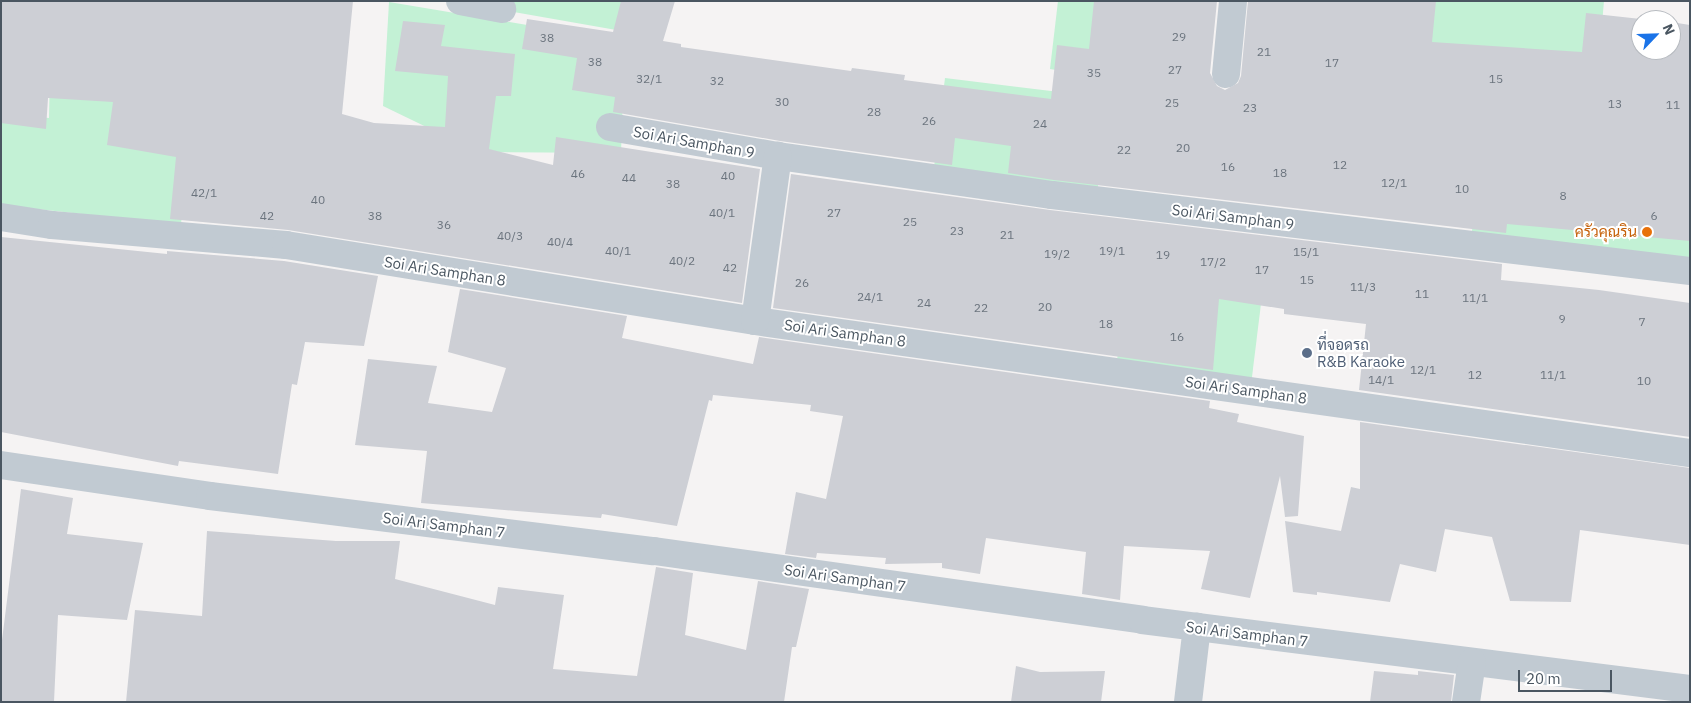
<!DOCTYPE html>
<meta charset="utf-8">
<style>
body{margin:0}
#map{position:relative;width:1691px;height:703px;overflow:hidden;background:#f5f3f3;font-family:"IBM Plex Sans",Sarabun,sans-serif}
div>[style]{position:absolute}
.green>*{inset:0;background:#c3f1d5;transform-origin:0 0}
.building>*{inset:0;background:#cdcfd5}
.minor>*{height:28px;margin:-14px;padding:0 14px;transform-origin:14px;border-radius:14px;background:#c1cad2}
.dots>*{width:14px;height:14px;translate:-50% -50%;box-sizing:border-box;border:2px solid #fff;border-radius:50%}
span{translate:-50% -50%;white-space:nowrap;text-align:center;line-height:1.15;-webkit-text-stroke:4px #fff;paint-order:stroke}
.number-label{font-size:12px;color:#6b747e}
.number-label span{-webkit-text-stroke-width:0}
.street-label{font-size:15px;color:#4a5661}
.food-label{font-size:15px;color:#c56008}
.right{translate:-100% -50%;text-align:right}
.service-label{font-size:15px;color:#4e5e75}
.left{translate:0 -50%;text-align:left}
.frame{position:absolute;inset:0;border:2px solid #4a5661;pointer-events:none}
.north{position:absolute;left:1631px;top:10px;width:50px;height:50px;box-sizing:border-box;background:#fff;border:1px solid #b7bbc0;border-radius:50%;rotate:66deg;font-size:14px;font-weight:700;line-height:20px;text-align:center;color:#4a5661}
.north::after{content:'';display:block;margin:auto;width:18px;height:22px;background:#1a73e8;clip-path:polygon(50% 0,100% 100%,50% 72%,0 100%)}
.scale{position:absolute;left:1518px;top:670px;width:94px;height:22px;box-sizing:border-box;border:2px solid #4a5661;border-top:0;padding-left:6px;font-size:15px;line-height:18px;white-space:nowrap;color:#4a5661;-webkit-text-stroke:4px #fff;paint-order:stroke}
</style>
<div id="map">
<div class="green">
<i style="clip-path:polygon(452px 1px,624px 1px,622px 31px)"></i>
<i style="clip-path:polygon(1058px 1px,1123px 1px,1105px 78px,1050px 69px)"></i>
<i style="clip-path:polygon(1296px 1px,1604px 1px,1595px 104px)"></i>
<i style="clip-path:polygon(389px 2px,545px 28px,623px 95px,621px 153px,478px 152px,383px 106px)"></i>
<i style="clip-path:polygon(50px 70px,192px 87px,181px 225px,1px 205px,1px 113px,49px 118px)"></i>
<i style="left:945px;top:78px;width:165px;height:90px;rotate:7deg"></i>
<i style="clip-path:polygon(1690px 157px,1690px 261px,1472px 232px,1474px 203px)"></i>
<i style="left:1128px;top:271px;width:136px;height:98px;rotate:7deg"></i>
</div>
<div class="building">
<i style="clip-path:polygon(1px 1px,353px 1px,342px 114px,374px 123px,445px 127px,448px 76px,395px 71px,403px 21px,445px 25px,441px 46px,515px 54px,511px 96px,496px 96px,489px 149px,553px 165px,556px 137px,760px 169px,742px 303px,288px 230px,170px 219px,176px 157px,107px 145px,113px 102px,48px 98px,46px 129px,1px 123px)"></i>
<i style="clip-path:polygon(621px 1px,675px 1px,663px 41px,681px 44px,681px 47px,851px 71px,852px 68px,905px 75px,904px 80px,1051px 99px,1057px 45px,1089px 49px,1094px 1px,1217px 1px,1210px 73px,1217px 86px,1225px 90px,1238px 83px,1241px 76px,1248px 1px,1436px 1px,1432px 42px,1582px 52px,1586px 13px,1650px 20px,1641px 20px,1641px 50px,1671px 50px,1671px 22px,1690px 25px,1690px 241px,1507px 224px,1506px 233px,1054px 180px,1008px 173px,1011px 146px,955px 138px,952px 165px,780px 141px,613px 112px,615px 97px,572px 90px,577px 58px,522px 49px,527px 19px,613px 32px)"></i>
<i style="clip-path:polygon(791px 174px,1050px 210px,1502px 264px,1501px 280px,1599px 290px,1690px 303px,1690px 437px,1359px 390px,1366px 324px,1284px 314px,1284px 309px,1219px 299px,1213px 370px,773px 308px)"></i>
<i style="clip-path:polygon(1px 237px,167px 254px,167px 251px,284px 261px,378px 276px,364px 346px,305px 342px,297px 385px,292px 384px,278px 474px,179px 461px,178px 466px,1px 432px)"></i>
<i style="clip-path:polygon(460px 289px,627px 316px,622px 338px,753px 364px,759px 337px,1210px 401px,1209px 408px,1239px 414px,1237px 422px,1304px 436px,1298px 516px,1285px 517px,1280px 476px,1250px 598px,1201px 589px,1210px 551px,1124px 546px,1120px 600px,1082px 594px,1086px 552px,986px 538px,980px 574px,942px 568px,942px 563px,885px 564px,886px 558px,817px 553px,816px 558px,785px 554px,796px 492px,826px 499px,843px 416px,810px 411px,811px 405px,713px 395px,712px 401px,709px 400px,677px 526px,602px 514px,601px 518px,421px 503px,427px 451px,355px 445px,368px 359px,437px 366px,428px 403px,492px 412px,506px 368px,448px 352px)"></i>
<i style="clip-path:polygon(1360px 422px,1690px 468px,1690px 545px,1580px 530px,1571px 602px,1510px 601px,1492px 537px,1445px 529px,1436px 572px,1400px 564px,1390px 602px,1317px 592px,1317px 595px,1293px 592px,1285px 521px,1341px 531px,1351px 487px,1360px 489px)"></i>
<i style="clip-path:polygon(21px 489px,73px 498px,67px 534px,143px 543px,127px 620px,58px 615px,54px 702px,1px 702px,1px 648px)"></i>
<i style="clip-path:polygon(207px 531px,336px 541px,400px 541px,395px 579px,495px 605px,498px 587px,564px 595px,553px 669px,637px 676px,656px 567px,693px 573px,685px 635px,746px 650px,758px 581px,809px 589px,796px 647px,792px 647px,784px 702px,126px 702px,135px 610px,202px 616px)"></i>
<i style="clip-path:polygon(1016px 666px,1040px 672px,1105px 671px,1101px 702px,1011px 702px)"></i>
<i style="clip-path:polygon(1374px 671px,1418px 675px,1418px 671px,1454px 675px,1451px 702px,1370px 702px)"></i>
</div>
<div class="minor">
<i style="left:460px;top:1px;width:43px;rotate:10.8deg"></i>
<i style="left:1226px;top:74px;width:73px;rotate:-84.5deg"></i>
<i style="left:610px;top:127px;width:170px;rotate:9.8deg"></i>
<i style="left:778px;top:156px;width:277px;rotate:8.1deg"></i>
<i style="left:1052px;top:195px;width:643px;rotate:6.79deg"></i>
<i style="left:1px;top:217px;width:52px;rotate:8.9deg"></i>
<i style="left:52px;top:225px;width:235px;rotate:4.9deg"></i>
<i style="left:286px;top:245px;width:475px;rotate:9.2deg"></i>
<i style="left:755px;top:321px;width:944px;rotate:8.04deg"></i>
<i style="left:755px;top:321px;width:167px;rotate:-82.1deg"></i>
<i style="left:1px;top:465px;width:211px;rotate:8.4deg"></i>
<i style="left:210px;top:496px;width:447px;rotate:7.1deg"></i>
<i style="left:654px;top:551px;width:493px;rotate:8deg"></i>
<i style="left:1142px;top:620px;width:552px;rotate:7.18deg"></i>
<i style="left:1188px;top:702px;width:76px;rotate:-83.2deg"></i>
<i style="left:1466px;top:702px;width:40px;rotate:-81.5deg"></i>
</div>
<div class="dots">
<i style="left:1647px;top:232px;background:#e8710a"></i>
<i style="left:1307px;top:353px;background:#5c6f8a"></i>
</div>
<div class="number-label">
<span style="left:1179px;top:37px">29</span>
<span style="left:547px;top:38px">38</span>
<span style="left:1264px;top:52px">21</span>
<span style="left:595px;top:62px">38</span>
<span style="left:1332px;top:63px">17</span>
<span style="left:1175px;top:70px">27</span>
<span style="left:1094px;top:73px">35</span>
<span style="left:649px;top:79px">32/1</span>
<span style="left:1496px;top:79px">15</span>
<span style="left:717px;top:81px">32</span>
<span style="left:782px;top:102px">30</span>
<span style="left:1172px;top:103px">25</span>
<span style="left:1615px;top:104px">13</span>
<span style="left:1673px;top:105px">11</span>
<span style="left:1250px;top:108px">23</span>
<span style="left:874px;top:112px">28</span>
<span style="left:929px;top:121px">26</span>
<span style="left:1040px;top:124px">24</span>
<span style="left:1183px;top:148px">20</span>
<span style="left:1124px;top:150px">22</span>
<span style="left:1340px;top:165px">12</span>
<span style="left:1228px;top:167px">16</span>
<span style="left:1280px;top:173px">18</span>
<span style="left:578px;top:174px">46</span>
<span style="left:728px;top:176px">40</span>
<span style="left:629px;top:178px">44</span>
<span style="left:1394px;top:183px">12/1</span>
<span style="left:673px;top:184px">38</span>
<span style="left:1462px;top:189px">10</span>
<span style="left:204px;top:193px">42/1</span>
<span style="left:1563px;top:196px">8</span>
<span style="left:318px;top:200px">40</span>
<span style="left:722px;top:213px">40/1</span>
<span style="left:834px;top:213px">27</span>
<span style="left:267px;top:216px">42</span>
<span style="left:375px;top:216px">38</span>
<span style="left:1654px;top:216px">6</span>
<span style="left:910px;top:222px">25</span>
<span style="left:444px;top:225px">36</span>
<span style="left:957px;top:231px">23</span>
<span style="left:1007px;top:235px">21</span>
<span style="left:510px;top:236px">40/3</span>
<span style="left:560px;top:242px">40/4</span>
<span style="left:618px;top:251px">40/1</span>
<span style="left:1112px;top:251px">19/1</span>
<span style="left:1306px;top:252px">15/1</span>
<span style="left:1057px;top:254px">19/2</span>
<span style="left:1163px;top:255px">19</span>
<span style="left:682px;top:261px">40/2</span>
<span style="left:1213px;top:262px">17/2</span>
<span style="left:730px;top:268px">42</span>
<span style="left:1262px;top:270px">17</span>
<span style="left:1307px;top:280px">15</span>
<span style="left:802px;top:283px">26</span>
<span style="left:1363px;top:287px">11/3</span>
<span style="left:1422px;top:294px">11</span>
<span style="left:870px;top:297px">24/1</span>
<span style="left:1475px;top:298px">11/1</span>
<span style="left:924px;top:303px">24</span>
<span style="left:1045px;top:307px">20</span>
<span style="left:981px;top:308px">22</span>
<span style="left:1562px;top:319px">9</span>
<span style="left:1642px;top:322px">7</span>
<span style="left:1106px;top:324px">18</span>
<span style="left:1177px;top:337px">16</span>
<span style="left:1423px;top:370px">12/1</span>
<span style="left:1475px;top:375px">12</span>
<span style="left:1553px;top:375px">11/1</span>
<span style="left:1381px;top:380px">14/1</span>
<span style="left:1644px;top:381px">10</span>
</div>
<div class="street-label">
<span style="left:694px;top:142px;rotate:10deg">Soi Ari Samphan 9</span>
<span style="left:1233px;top:217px;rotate:7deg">Soi Ari Samphan 9</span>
<span style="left:445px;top:271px;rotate:9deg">Soi Ari Samphan 8</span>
<span style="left:845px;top:333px;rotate:8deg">Soi Ari Samphan 8</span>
<span style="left:1246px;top:390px;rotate:8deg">Soi Ari Samphan 8</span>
<span style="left:444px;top:525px;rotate:7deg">Soi Ari Samphan 7</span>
<span style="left:845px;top:578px;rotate:8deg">Soi Ari Samphan 7</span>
<span style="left:1247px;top:634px;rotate:7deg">Soi Ari Samphan 7</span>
</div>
<div class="food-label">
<span class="right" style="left:1637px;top:232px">ครัวคุณริน</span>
</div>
<div class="service-label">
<span class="left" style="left:1317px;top:353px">ที่จอดรถ<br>R&amp;B Karaoke</span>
</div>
<div class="frame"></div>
<div class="north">N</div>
<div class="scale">20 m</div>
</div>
